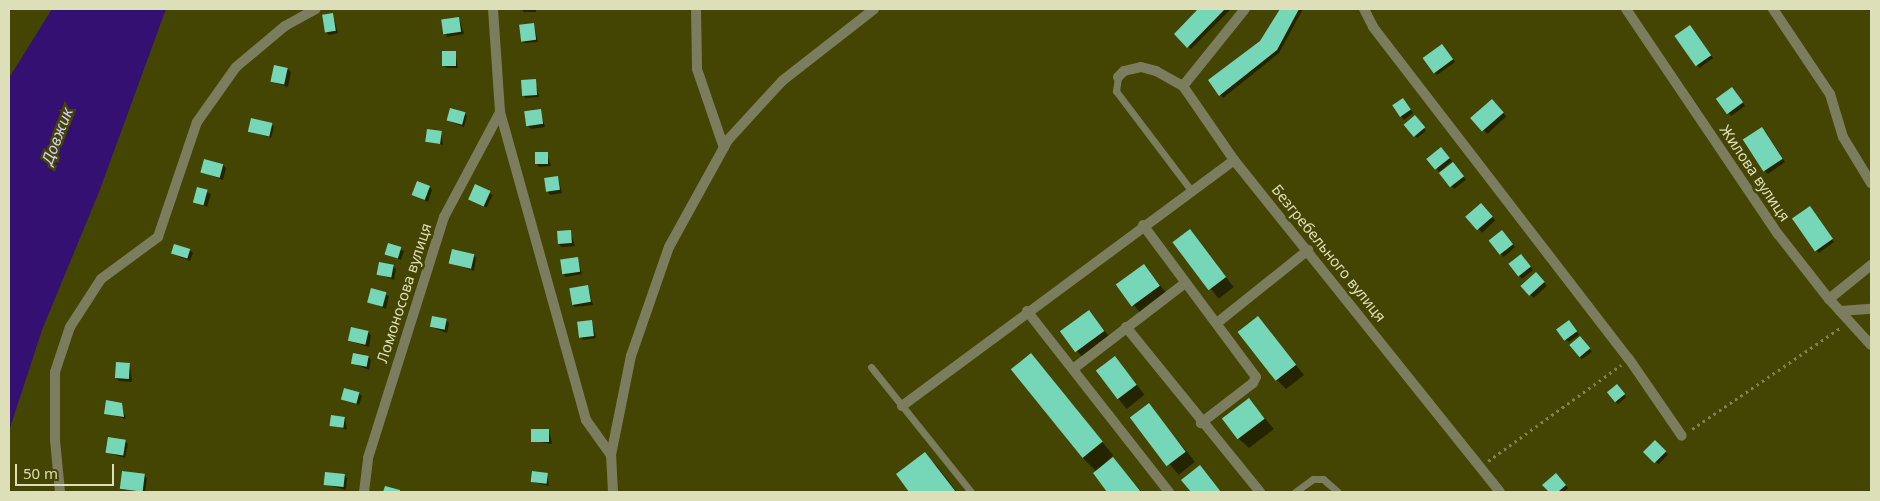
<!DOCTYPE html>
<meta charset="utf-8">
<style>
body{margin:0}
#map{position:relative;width:1880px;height:501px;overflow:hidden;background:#444502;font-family:"Noto Sans",sans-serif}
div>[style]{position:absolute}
.water>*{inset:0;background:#341072}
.shadow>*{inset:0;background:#0007;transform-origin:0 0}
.building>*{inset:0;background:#76d6b8;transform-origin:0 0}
.path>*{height:2.5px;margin-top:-1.25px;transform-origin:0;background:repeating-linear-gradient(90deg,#81834b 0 2.5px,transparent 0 6.5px)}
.lane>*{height:7px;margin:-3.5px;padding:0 3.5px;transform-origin:3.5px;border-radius:3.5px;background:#7b7d5e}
.street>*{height:10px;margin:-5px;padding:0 5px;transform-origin:5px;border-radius:5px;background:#7b7d5e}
span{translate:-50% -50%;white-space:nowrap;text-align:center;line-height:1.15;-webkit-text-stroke:5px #444502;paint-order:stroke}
.street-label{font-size:15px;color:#dcdfb8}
.water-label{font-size:16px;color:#d2cbff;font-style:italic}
.frame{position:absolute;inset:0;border:10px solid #dcdfb8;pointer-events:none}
.scale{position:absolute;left:15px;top:464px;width:99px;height:22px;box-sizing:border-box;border:2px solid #dcdfb8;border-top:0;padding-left:6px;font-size:15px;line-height:18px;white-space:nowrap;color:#dcdfb8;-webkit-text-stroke:4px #444502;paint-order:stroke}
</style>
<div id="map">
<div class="water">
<i style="clip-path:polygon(52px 9px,166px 9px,99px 192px,42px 330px,9px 431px,9px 78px)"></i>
</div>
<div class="shadow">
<i style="clip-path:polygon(536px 9px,536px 12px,524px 12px,521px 9px)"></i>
<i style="clip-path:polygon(1200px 9px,1231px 9px,1191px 49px,1176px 34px)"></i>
<i style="clip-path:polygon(1282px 9px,1303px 9px,1279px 53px,1223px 98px,1209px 80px,1261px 42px)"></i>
<i style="clip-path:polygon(333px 15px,338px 33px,329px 35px,326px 32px)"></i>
<i style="clip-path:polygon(459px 18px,464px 34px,447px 37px,442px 20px)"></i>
<i style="clip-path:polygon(534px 25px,538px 42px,524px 43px,521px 41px)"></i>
<i style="left:1692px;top:29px;width:36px;height:17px;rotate:54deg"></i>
<i style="clip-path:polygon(1445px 49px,1455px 62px,1437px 75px,1424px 59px)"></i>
<i style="clip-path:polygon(455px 52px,458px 68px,447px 68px,444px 65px)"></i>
<i style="clip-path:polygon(288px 69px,291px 72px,288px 87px,272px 82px)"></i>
<i style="clip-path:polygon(535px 81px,539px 97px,526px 98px,523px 95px)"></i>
<i style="clip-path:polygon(1735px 91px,1745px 106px,1731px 116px,1718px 99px)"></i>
<i style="left:1492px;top:101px;width:21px;height:26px;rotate:47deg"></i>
<i style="clip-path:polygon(1405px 102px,1413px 113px,1404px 120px,1393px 106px)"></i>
<i style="clip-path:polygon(540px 110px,545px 127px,531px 129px,528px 126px)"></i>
<i style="clip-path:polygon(464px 113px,467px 116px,464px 127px,448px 121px)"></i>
<i style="clip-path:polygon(1417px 119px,1426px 131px,1417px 138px,1405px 124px)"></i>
<i style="clip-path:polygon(271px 124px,274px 127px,271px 138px,249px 130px)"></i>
<i style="clip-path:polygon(1765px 131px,1785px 162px,1768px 174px,1765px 171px)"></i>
<i style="clip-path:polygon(441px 132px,443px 145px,427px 141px)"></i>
<i style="clip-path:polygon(1443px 151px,1452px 161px,1439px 172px,1437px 169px)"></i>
<i style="clip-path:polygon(547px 154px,551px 166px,539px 167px,537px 164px)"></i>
<i style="clip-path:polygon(223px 165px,226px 168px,223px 180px,202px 172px)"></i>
<i style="clip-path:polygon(1456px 167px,1466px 180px,1454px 189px,1441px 173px)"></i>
<i style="clip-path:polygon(558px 177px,562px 193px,550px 195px,548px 192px)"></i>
<i style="left:475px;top:186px;width:20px;height:14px;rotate:27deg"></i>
<i style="clip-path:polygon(430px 187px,432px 190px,428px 202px,414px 195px)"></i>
<i style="clip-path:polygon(198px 189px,211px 194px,207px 207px,195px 201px)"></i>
<i style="left:1481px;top:205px;width:21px;height:18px;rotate:47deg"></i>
<i style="clip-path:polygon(1812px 210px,1834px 242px,1819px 253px,1816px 250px)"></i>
<i style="clip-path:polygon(570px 231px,575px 246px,562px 247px,559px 245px)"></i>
<i style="left:1190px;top:231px;width:71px;height:19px;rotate:52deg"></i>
<i style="clip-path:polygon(1504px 235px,1515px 247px,1504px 257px,1501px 254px)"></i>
<i style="clip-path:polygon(389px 244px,404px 251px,401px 260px,386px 254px)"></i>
<i style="clip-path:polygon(190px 250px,193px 253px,190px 261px,173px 254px)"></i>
<i style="clip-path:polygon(473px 255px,476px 258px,474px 271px,450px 263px)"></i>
<i style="clip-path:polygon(577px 258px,582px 274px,566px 277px,563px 274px)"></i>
<i style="clip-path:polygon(1524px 259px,1533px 270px,1522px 279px,1510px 265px)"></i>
<i style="clip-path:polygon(393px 266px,396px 269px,394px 280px,378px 274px)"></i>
<i style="left:1144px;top:266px;width:39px;height:33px;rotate:50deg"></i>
<i style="left:1536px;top:274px;width:16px;height:18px;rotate:47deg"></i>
<i style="clip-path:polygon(588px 286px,593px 305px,575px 307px,572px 304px)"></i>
<i style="clip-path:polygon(372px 290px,389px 296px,386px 309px,369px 302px)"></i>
<i style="clip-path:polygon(1089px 312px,1113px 341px,1086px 361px,1077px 351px)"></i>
<i style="clip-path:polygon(1258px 318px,1304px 375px,1286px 389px,1277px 380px)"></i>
<i style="clip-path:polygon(446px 320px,449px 323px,447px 333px,431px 327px)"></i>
<i style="clip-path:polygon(592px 322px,596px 338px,583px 340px,581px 337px)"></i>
<i style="clip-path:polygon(1572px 324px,1579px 335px,1569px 342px,1566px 340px)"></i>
<i style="clip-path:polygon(368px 332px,371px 335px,369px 347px,349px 341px)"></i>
<i style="clip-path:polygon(1583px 340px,1592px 352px,1582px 359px,1579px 356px)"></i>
<i style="clip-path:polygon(1030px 355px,1113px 455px,1098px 470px,1113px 459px,1142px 492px,1109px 492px,1094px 473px,1097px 472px,1083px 458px)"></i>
<i style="clip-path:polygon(368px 357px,371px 360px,369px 370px,352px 363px)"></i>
<i style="left:1115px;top:357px;width:48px;height:23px;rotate:52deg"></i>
<i style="clip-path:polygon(130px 364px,132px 382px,119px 381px,116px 378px)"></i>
<i style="clip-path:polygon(1620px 388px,1626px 397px,1618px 404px,1615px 401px)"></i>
<i style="clip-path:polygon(359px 393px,362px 396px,359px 405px,343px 399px)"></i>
<i style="clip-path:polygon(1248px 399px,1274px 429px,1249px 448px,1239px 439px)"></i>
<i style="clip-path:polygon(121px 404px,126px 419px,105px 413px)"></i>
<i style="left:1149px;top:405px;width:73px;height:21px;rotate:51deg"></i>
<i style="clip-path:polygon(345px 418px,347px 430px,332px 425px)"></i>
<i style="clip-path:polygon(549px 430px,552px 444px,533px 441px)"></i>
<i style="clip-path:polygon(125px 441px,128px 444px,125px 458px,106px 452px)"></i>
<i style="left:1655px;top:442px;width:18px;height:14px;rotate:43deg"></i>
<i style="clip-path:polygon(924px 454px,937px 466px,957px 492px,911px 492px,897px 475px)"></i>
<i style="clip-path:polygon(547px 474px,549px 486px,532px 482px)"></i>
<i style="clip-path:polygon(144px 476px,147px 478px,145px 492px,120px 489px)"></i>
<i style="clip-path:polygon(345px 476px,347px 478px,346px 490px,324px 484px)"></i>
<i style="clip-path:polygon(1559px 477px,1568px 488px,1564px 492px,1550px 492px,1544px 485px)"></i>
</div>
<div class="building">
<i style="clip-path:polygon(1198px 9px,1225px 9px,1187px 48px,1174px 34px)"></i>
<i style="clip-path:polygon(1280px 9px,1299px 9px,1277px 50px,1219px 96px,1208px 80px,1260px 41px)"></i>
<i style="left:333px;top:13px;width:18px;height:11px;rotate:81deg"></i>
<i style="left:459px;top:17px;width:15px;height:18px;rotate:82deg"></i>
<i style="left:534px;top:23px;width:17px;height:15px;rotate:83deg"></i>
<i style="left:1690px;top:25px;width:37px;height:19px;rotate:55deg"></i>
<i style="left:1442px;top:44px;width:19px;height:24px;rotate:54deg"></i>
<i style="left:442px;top:51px;width:14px;height:15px"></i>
<i style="left:274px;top:65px;width:14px;height:17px;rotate:12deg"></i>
<i style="left:536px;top:79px;width:16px;height:15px;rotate:86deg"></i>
<i style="left:1732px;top:87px;width:19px;height:20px;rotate:54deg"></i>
<i style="left:1403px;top:98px;width:14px;height:13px;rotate:56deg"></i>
<i style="left:1492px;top:99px;width:18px;height:29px;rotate:49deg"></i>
<i style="left:450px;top:108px;width:16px;height:13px;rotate:15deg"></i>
<i style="left:541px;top:109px;width:15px;height:17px;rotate:82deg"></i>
<i style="left:1415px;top:115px;width:16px;height:15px;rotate:50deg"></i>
<i style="left:251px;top:118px;width:22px;height:14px;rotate:13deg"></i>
<i style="left:1762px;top:127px;width:38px;height:23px;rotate:57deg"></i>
<i style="left:427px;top:129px;width:15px;height:13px;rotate:8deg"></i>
<i style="left:1441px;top:147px;width:14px;height:19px;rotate:51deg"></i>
<i style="left:548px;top:152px;width:12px;height:13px;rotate:90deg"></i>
<i style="left:204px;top:159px;width:20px;height:14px;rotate:15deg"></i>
<i style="left:1453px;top:162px;width:18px;height:18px;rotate:52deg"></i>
<i style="left:558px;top:176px;width:14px;height:14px;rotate:82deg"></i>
<i style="left:417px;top:181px;width:14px;height:15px;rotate:21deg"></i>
<i style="left:475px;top:184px;width:17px;height:17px;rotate:24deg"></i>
<i style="left:197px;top:187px;width:11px;height:16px;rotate:15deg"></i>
<i style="left:1481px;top:203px;width:18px;height:21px;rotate:49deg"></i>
<i style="left:1810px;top:206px;width:40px;height:22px;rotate:55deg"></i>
<i style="left:1190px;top:229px;width:60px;height:22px;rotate:53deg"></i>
<i style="left:571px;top:230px;width:13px;height:14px;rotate:86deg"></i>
<i style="left:1502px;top:230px;width:18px;height:17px;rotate:52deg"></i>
<i style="left:388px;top:243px;width:14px;height:12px;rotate:17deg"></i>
<i style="left:174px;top:244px;width:17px;height:10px;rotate:17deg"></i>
<i style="left:452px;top:249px;width:23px;height:15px;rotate:13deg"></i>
<i style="left:1521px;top:254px;width:16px;height:16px;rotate:52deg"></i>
<i style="left:578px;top:257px;width:15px;height:18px;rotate:82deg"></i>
<i style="left:379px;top:262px;width:15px;height:13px;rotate:11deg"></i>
<i style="left:1144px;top:264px;width:27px;height:35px;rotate:54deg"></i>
<i style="left:1536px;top:272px;width:13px;height:21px;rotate:48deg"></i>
<i style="left:588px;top:285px;width:17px;height:19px;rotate:80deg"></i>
<i style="left:371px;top:288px;width:16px;height:15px;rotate:15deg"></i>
<i style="left:1089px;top:310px;width:26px;height:36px;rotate:54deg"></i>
<i style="left:432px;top:316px;width:15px;height:11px;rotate:11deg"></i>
<i style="left:1258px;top:316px;width:62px;height:26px;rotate:52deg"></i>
<i style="left:592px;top:320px;width:16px;height:15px;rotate:83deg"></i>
<i style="left:1569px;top:320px;width:14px;height:16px;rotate:54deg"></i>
<i style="left:351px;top:327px;width:18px;height:14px;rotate:13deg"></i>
<i style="left:1580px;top:336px;width:16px;height:14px;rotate:50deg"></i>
<i style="left:353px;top:353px;width:16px;height:11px;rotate:11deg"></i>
<i style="left:1031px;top:353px;width:114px;height:26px;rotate:51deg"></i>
<i style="left:1115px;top:356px;width:36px;height:24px;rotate:53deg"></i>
<i style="left:116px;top:362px;width:14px;height:16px;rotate:4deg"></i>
<i style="left:1617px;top:384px;width:13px;height:13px;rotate:51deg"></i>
<i style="left:344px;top:388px;width:16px;height:12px;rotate:15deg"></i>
<i style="left:1249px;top:398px;width:26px;height:34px;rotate:53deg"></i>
<i style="clip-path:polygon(106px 400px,122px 403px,124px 417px,104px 414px)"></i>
<i style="left:1149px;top:403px;width:61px;height:24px;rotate:53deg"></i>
<i style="left:331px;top:415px;width:14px;height:11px;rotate:8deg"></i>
<i style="left:531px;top:429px;width:18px;height:13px"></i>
<i style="left:108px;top:437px;width:18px;height:16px;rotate:9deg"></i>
<i style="left:1655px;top:440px;width:16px;height:17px;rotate:45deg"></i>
<i style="clip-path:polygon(925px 452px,956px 492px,909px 492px,896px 474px)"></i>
<i style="clip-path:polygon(1113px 457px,1141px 492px,1107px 492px,1093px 473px)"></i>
<i style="clip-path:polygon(1200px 465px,1221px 492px,1191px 492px,1181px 480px)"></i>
<i style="left:122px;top:471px;width:23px;height:18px;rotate:7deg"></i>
<i style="left:532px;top:471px;width:16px;height:11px;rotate:7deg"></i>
<i style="left:325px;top:472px;width:20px;height:13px;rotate:6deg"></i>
<i style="clip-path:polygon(1556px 473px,1566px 485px,1558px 492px,1549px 492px,1542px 485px)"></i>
<i style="clip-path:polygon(385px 486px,400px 490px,400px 492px,383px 492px)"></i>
</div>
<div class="path">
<i style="left:1692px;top:429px;width:179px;rotate:-34.3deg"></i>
<i style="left:1488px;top:461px;width:164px;rotate:-35.8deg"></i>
</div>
<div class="lane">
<i style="left:1118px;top:77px;width:14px;rotate:98deg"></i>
<i style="left:1116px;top:91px;width:123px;rotate:52.9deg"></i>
<i style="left:871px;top:367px;width:160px;rotate:51.3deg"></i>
<i style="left:1295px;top:492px;width:22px;rotate:-36deg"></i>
<i style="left:1313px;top:479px;width:10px"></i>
<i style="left:1323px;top:479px;width:20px;rotate:41deg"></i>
</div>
<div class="street">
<i style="left:493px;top:9px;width:103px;rotate:86.1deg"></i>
<i style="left:500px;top:112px;width:320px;rotate:74.4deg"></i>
<i style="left:586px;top:420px;width:43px;rotate:54.5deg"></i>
<i style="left:696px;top:9px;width:60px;rotate:89deg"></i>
<i style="left:697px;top:69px;width:83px;rotate:71.1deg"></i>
<i style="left:1364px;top:9px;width:20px;rotate:63deg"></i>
<i style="left:1373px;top:27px;width:419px;rotate:52.4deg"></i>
<i style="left:1629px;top:359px;width:93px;rotate:55.5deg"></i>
<i style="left:1626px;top:9px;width:272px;rotate:56deg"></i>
<i style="left:1778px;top:234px;width:83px;rotate:51.9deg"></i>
<i style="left:1829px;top:299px;width:62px;rotate:47.6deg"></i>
<i style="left:1773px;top:9px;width:102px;rotate:56.2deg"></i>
<i style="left:1830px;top:94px;width:45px;rotate:73.2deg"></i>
<i style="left:1843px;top:137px;width:54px;rotate:58.7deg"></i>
<i style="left:1118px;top:77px;width:8px;rotate:-45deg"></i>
<i style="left:1124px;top:71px;width:17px;rotate:-13deg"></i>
<i style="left:1141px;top:67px;width:16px;rotate:15deg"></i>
<i style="left:1156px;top:71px;width:31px;rotate:29deg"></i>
<i style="left:1183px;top:86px;width:90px;rotate:55.4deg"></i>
<i style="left:1234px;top:160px;width:425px;rotate:51.3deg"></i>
<i style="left:1183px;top:86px;width:99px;rotate:-51.2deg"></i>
<i style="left:1143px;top:225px;width:189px;rotate:53.4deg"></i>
<i style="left:1256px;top:377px;width:7px;rotate:117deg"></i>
<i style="left:1253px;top:383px;width:66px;rotate:142.4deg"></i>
<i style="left:1829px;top:299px;width:54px;rotate:-39deg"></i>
<i style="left:1027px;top:311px;width:230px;rotate:51.9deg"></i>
<i style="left:1840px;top:311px;width:31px;rotate:-4deg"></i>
<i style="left:1217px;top:323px;width:117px;rotate:-38.7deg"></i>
<i style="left:1126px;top:327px;width:213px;rotate:50.9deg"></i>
<i style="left:1073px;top:369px;width:141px;rotate:-37.5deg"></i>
<i style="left:902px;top:406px;width:413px;rotate:-36.5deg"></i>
<i style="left:60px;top:492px;width:52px;rotate:-95.5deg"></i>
<i style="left:55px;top:440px;width:68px;rotate:-90deg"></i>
<i style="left:55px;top:372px;width:47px;rotate:-71.6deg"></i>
<i style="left:70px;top:327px;width:57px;rotate:-57.1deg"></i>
<i style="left:101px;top:279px;width:71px;rotate:-36.4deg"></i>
<i style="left:158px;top:237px;width:121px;rotate:-71.3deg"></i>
<i style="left:197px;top:122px;width:67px;rotate:-54.7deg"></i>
<i style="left:236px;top:67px;width:64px;rotate:-39.9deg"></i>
<i style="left:285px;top:26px;width:35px;rotate:-29deg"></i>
<i style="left:364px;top:492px;width:34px;rotate:-83deg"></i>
<i style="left:368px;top:458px;width:253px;rotate:-72.5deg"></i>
<i style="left:444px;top:217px;width:119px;rotate:-61.9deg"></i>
<i style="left:613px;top:492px;width:37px;rotate:-93deg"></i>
<i style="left:611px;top:455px;width:101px;rotate:-78.6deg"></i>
<i style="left:631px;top:356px;width:115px;rotate:-70.8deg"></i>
<i style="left:669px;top:247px;width:122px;rotate:-61.1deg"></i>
<i style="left:728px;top:140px;width:80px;rotate:-47.5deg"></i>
<i style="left:782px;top:81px;width:117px;rotate:-38deg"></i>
</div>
<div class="street-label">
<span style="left:1755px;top:173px;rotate:56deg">Жилова вулиця</span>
<span style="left:1329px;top:253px;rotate:51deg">Безгребельного вулиця</span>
<span style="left:404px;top:293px;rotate:-72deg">Ломоносова вулиця</span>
</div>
<div class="water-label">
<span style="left:57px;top:136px;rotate:-69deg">Довжик</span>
</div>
<div class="frame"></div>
<div class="scale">50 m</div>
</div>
